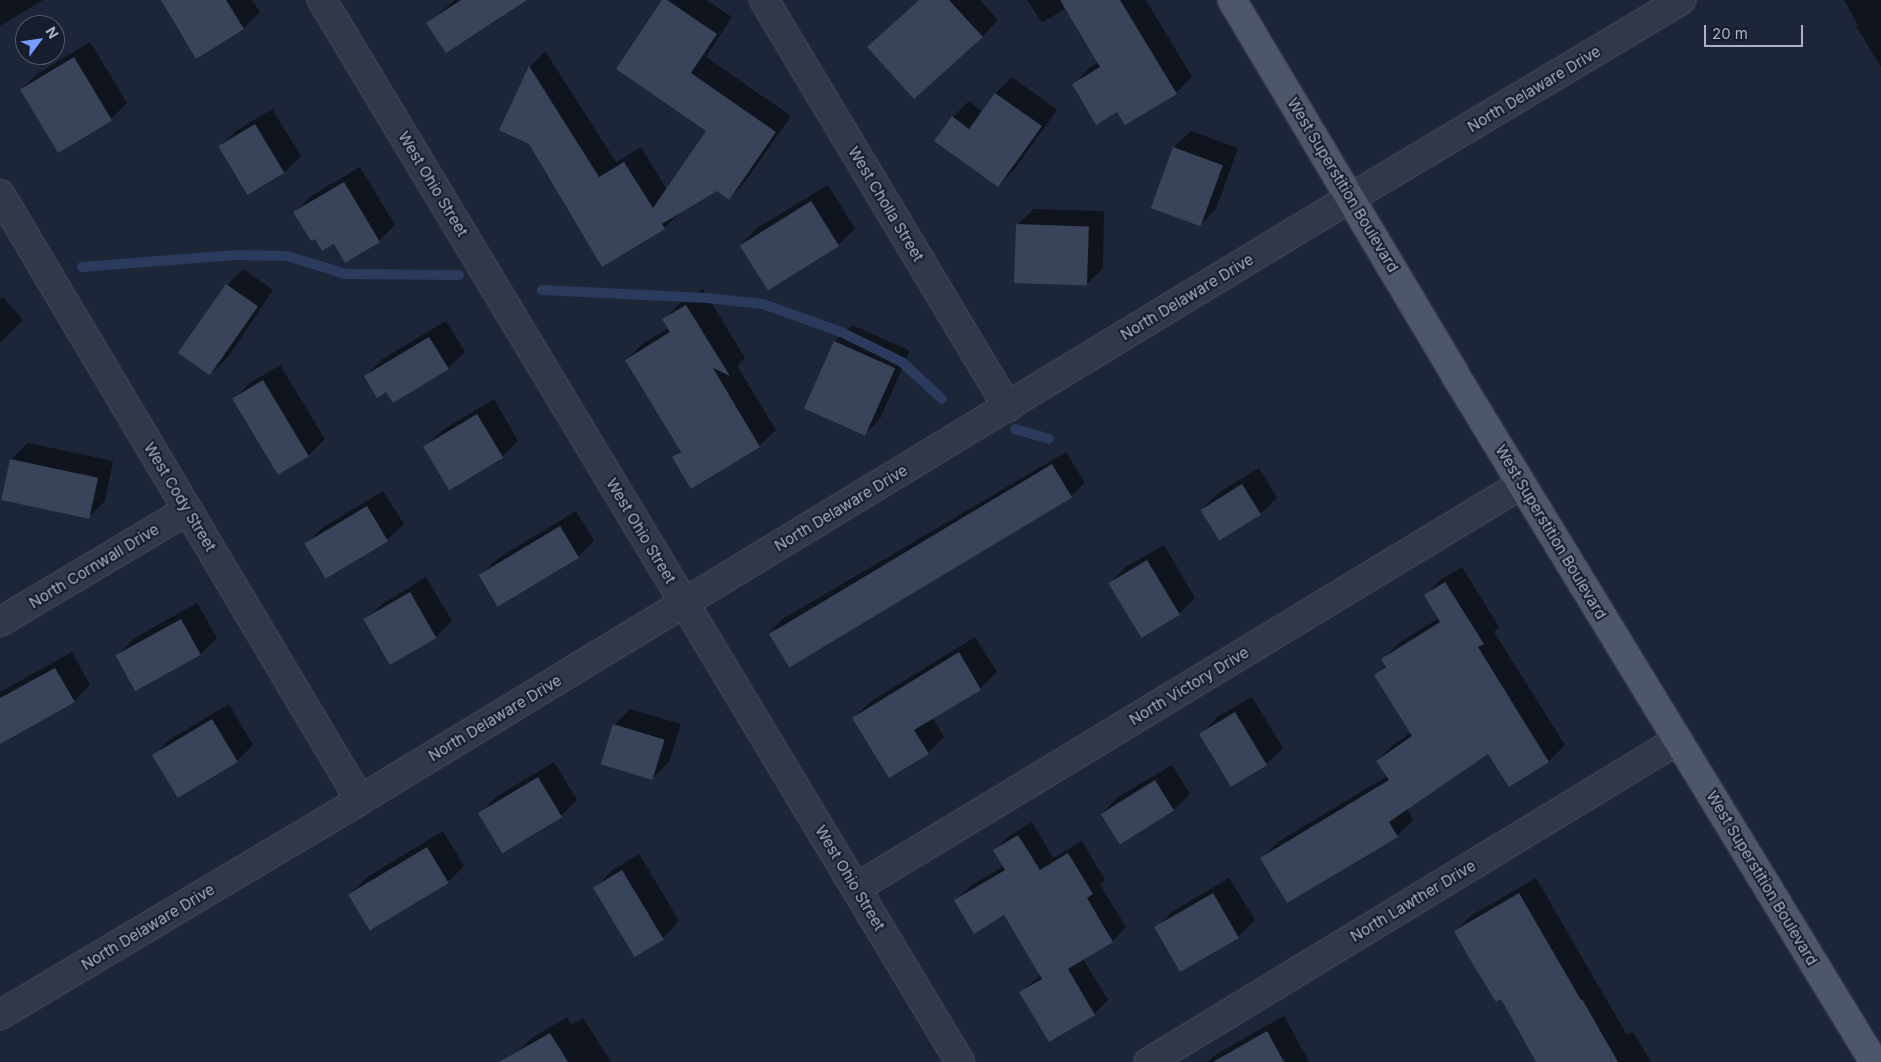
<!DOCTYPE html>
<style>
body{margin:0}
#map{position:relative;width:1881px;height:1062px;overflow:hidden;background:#1d2638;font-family:Inter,sans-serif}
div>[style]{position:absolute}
.shadow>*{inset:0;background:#0007}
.stream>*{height:10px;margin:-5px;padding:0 5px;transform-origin:5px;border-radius:5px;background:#2b3a5d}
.building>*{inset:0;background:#394359;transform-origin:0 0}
.roads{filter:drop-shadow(0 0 1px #4b5264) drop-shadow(0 0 1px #4b5264)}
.minor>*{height:28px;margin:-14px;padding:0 14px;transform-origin:14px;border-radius:14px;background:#313849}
.major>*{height:28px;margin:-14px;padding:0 14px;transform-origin:14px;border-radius:14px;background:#4e5669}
span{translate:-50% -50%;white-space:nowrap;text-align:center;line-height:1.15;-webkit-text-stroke:4px #171d2d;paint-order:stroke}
.street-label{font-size:15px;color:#abb2c6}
.north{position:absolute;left:15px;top:15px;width:50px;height:50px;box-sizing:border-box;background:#171d2d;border:1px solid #52596a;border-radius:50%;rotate:59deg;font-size:14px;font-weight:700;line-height:20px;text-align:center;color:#abb2c6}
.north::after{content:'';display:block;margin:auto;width:18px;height:22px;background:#779bff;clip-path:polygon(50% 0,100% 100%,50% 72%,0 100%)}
.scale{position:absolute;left:1704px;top:25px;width:99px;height:22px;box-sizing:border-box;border:2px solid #abb2c6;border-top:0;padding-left:6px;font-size:15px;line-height:18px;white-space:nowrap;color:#abb2c6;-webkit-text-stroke:4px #171d2d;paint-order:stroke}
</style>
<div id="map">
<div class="shadow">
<i style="clip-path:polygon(0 0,43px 0,0 26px)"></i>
<i style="clip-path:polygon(166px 0,252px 0,260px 12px,244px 28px,197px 57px)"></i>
<i style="clip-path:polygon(455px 0,521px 0,428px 23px)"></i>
<i style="clip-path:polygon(664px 0,706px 0,732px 17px,706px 57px,791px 116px,745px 182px,729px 199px,717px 190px,681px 212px,664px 228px,603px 266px,530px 143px,501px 130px,530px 67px,545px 51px,616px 162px,641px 147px,667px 190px,707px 131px)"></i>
<i style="clip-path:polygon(919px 0,980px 0,998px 20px,982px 37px,885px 31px)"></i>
<i style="clip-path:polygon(1027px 0,1146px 0,1192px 77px,1176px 93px,1117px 110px,1073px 85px,1089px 68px,1099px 62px,1066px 8px,1042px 23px)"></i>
<i style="clip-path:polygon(1844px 0,1881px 0,1881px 67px,1856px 26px,1858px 25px)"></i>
<i style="clip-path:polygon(90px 42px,127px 103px,111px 119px,21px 90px,37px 74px)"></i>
<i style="clip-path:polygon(1012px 77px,1057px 110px,1014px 170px,998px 186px,953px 117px,969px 101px,983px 112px,996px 93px)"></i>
<i style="clip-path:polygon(272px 109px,301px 156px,285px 172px,219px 147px,236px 131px)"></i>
<i style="clip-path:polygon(1191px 131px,1238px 148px,1216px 209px,1200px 225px,1152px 207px,1174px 147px)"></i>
<i style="clip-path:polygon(360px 167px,395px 225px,379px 241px,295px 213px,311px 196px)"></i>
<i style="clip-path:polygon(828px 185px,855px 229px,838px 245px,741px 244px,757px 228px)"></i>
<i style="clip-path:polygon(1034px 209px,1104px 211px,1103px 268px,1087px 284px,1017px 225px)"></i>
<i style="clip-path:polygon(243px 269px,273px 290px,228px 357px,211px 374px,227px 285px)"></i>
<i style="clip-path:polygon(703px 289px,745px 358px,737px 366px,776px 430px,759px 446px,692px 487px,674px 457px,681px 450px,626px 360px,642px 344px,669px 328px,664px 319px,680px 303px)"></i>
<i style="clip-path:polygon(3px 297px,23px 320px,0 343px,0 300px)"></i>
<i style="clip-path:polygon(446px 321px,465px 352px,448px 368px,387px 390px,365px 377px,381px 360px)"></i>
<i style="clip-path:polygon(852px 325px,910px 351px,880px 419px,864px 435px,805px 409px,835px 341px)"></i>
<i style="clip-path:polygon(280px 365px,325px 439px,309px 455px,278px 473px,234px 399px,250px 383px)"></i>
<i style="clip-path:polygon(494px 399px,518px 441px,502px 457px,450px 488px,425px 447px,441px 431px)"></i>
<i style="clip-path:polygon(28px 443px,113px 461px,105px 501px,89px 517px,3px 499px,11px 459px)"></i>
<i style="clip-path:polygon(1066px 452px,1085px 483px,1071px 496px,769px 632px,783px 619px)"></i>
<i style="clip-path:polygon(1259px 468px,1277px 498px,1260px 514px,1220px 538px,1202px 509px,1218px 493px)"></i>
<i style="clip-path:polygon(383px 491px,404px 524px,387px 540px,326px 577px,306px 544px,322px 528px)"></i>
<i style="clip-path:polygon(576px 511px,594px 541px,578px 557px,481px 575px,497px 559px)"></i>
<i style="clip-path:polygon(1164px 545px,1195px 598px,1179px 614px,1109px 584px,1126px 567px)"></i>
<i style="clip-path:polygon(1462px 567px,1499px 627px,1494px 632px,1565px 745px,1549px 761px,1509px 786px,1489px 752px,1407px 808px,1413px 820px,1397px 836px,1288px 902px,1262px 858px,1278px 842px,1387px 776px,1377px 761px,1393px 745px,1412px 732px,1376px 675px,1386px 665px,1383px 659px,1399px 643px,1439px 618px,1425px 596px,1441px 579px)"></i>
<i style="clip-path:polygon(426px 577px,452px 621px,436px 637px,365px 621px,381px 605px)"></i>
<i style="clip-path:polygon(197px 603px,217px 638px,201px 654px,136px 690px,117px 656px,133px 639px)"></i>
<i style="clip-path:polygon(975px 637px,997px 672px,980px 689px,932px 717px,944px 737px,928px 753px,854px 718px,870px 702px)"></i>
<i style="clip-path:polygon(72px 652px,90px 685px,74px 701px,0 739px,0 692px)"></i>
<i style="clip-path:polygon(1252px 697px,1283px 748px,1266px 764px,1201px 734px,1217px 717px)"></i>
<i style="clip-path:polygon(229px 704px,253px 745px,237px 761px,153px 756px,169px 740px)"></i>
<i style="clip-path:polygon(630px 709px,681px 724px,669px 762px,653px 778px,614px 725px)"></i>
<i style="clip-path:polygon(554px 762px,577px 800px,561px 816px,480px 814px,496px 797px)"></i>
<i style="clip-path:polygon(1172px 765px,1190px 794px,1174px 810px,1102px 813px,1118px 797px)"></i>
<i style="clip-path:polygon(1032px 822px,1053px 858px,1082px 841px,1105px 880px,1100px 885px,1126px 927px,1113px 941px,1083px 959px,1108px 1000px,1094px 1014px,1021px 992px,1041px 975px,1004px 914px,955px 901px,969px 887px,1004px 866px,994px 850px,1008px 837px)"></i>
<i style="clip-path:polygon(443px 831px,464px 866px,448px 882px,349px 895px,366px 878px)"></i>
<i style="clip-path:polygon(639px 854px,679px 921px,663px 938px,595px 888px,611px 871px)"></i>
<i style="clip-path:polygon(1229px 878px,1255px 920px,1238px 937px,1182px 971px,1156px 928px,1172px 912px)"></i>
<i style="clip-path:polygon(1536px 878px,1627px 1035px,1633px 1032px,1651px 1062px,1538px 1062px,1501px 997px,1455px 931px,1472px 915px)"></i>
<i style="clip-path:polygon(1284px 1016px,1309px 1062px,1208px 1062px,1215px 1055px)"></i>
<i style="clip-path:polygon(567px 1017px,571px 1025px,583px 1018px,611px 1062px,522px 1062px,516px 1053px,533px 1037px)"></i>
</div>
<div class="stream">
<i style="left:82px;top:267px;width:154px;rotate:-4.5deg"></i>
<i style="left:236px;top:255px;width:51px;rotate:1.1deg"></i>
<i style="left:287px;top:256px;width:62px;rotate:17deg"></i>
<i style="left:346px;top:274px;width:113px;rotate:0.5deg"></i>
<i style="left:542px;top:290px;width:165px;rotate:2.8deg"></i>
<i style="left:707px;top:298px;width:56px;rotate:6.1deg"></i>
<i style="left:763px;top:304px;width:83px;rotate:19.7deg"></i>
<i style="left:841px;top:332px;width:68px;rotate:26.2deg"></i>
<i style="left:902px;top:362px;width:54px;rotate:42.8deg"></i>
<i style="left:1015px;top:429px;width:35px;rotate:16deg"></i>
</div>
<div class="building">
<i style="clip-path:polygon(161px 0,226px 0,244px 29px,196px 59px)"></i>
<i style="clip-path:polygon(461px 0,527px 0,446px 53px,426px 23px)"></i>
<i style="clip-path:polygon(662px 0,667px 0,717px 34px,691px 73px,776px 132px,729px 200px,717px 191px,662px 224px,665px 229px,602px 267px,529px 144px,499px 130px,529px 66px,599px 177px,624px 162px,653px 208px,706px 131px,616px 69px)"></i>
<i style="clip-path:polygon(919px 0,949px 0,983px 37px,914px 99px,867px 47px)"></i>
<i style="clip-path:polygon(1060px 0,1120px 0,1177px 94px,1125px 125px,1117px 112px,1096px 125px,1072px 84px,1100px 67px)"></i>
<i style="left:74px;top:57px;width:74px;height:63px;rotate:59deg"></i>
<i style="clip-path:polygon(995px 93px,1042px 126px,998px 187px,934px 141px,952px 116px,969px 129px)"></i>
<i style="left:255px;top:124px;width:57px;height:43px;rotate:59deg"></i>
<i style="left:1173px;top:147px;width:53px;height:65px;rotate:20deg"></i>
<i style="clip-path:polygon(344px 182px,380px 242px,345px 263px,334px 244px,322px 251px,315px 239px,311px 241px,293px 212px)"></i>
<i style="left:811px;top:201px;width:53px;height:84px;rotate:58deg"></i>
<i style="left:1016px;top:224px;width:73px;height:59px;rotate:2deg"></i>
<i style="left:226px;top:284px;width:39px;height:84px;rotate:35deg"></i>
<i style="clip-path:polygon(686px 305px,730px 376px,713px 368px,760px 447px,691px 489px,672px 457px,681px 452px,625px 360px,670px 332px,662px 319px)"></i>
<i style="clip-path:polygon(429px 337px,449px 369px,393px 403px,386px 392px,377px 398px,364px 376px)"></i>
<i style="left:834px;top:341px;width:67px;height:74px;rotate:24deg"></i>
<i style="left:263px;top:380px;width:89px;height:36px;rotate:59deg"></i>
<i style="left:477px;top:414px;width:51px;height:63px;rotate:59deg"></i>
<i style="left:10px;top:459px;width:90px;height:42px;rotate:12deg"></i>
<i style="left:1052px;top:464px;width:39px;height:330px;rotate:59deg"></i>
<i style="left:1242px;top:484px;width:36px;height:49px;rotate:58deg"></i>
<i style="left:367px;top:506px;width:41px;height:73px;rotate:59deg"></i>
<i style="left:560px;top:526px;width:37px;height:95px;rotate:59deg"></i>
<i style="left:1147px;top:560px;width:64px;height:45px;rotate:59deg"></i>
<i style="clip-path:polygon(1445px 582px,1484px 644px,1478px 647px,1549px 762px,1509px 787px,1488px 754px,1389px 822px,1398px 837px,1287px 903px,1260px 858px,1389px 780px,1376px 761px,1412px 736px,1374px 675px,1386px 667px,1381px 659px,1440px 622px,1424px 595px)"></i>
<i style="left:410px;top:592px;width:53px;height:54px;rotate:60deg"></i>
<i style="left:181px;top:619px;width:41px;height:75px;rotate:61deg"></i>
<i style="clip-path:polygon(959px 652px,981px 690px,914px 730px,929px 754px,889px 778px,852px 718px)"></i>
<i style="clip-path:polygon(55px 668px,75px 702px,0 744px,0 698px)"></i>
<i style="left:1235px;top:712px;width:62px;height:42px;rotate:59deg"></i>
<i style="left:212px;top:719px;width:50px;height:70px;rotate:59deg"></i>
<i style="left:613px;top:724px;width:54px;height:42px;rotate:17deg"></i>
<i style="left:538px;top:777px;width:47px;height:70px;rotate:59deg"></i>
<i style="left:1155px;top:780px;width:36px;height:64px;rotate:58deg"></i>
<i style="clip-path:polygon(1018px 835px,1040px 870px,1068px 853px,1093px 894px,1087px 898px,1113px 942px,1068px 969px,1095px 1015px,1049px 1042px,1019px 992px,1042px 979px,1004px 915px,974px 934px,954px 900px,1005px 870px,993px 850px)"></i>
<i style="left:427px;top:847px;width:42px;height:92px;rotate:59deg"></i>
<i style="left:622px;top:870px;width:81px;height:34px;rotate:59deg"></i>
<i style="left:1213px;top:893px;width:52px;height:68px;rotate:60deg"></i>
<i style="clip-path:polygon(1519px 893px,1581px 1000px,1582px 999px,1618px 1062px,1536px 1062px,1501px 999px,1496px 1002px,1471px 961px,1454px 931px)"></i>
<i style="clip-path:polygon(1267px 1031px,1284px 1062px,1213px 1062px)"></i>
<i style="clip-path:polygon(550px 1033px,568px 1062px,499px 1062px)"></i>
</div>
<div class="roads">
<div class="minor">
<i style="left:322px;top:0;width:1239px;rotate:59deg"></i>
<i style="left:764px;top:0;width:475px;rotate:59.1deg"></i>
<i style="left:0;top:194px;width:705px;rotate:59.29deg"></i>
<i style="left:0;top:622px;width:219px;rotate:-30.8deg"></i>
<i style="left:856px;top:888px;width:779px;rotate:-31.24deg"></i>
<i style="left:0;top:1015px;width:419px;rotate:-30.8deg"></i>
<i style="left:360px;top:800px;width:1097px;rotate:-31.31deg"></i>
<i style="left:1297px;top:230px;width:448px;rotate:-30.9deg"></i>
<i style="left:1149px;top:1062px;width:619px;rotate:-31.33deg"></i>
</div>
<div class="major">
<i style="left:1232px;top:0;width:434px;rotate:59.2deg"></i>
<i style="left:1454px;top:373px;width:807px;rotate:58.63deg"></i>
</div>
</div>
<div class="street-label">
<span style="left:1534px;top:89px;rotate:-31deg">North Delaware Drive</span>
<span style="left:433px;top:184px;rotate:59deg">West Ohio Street</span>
<span style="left:1343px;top:185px;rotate:59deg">West Superstition Boulevard</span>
<span style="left:886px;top:204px;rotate:59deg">West Cholla Street</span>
<span style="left:1187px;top:297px;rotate:-31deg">North Delaware Drive</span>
<span style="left:180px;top:497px;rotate:59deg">West Cody Street</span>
<span style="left:841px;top:508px;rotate:-31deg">North Delaware Drive</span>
<span style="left:641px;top:531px;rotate:59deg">West Ohio Street</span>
<span style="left:1551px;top:532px;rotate:59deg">West Superstition Boulevard</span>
<span style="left:94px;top:566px;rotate:-31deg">North Cornwall Drive</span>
<span style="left:1189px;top:686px;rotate:-31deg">North Victory Drive</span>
<span style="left:495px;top:718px;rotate:-31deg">North Delaware Drive</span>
<span style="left:850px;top:878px;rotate:59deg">West Ohio Street</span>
<span style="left:1762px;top:878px;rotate:59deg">West Superstition Boulevard</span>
<span style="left:1413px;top:901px;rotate:-31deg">North Lawther Drive</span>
<span style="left:148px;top:927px;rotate:-31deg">North Delaware Drive</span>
</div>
<div class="north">N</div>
<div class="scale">20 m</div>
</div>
